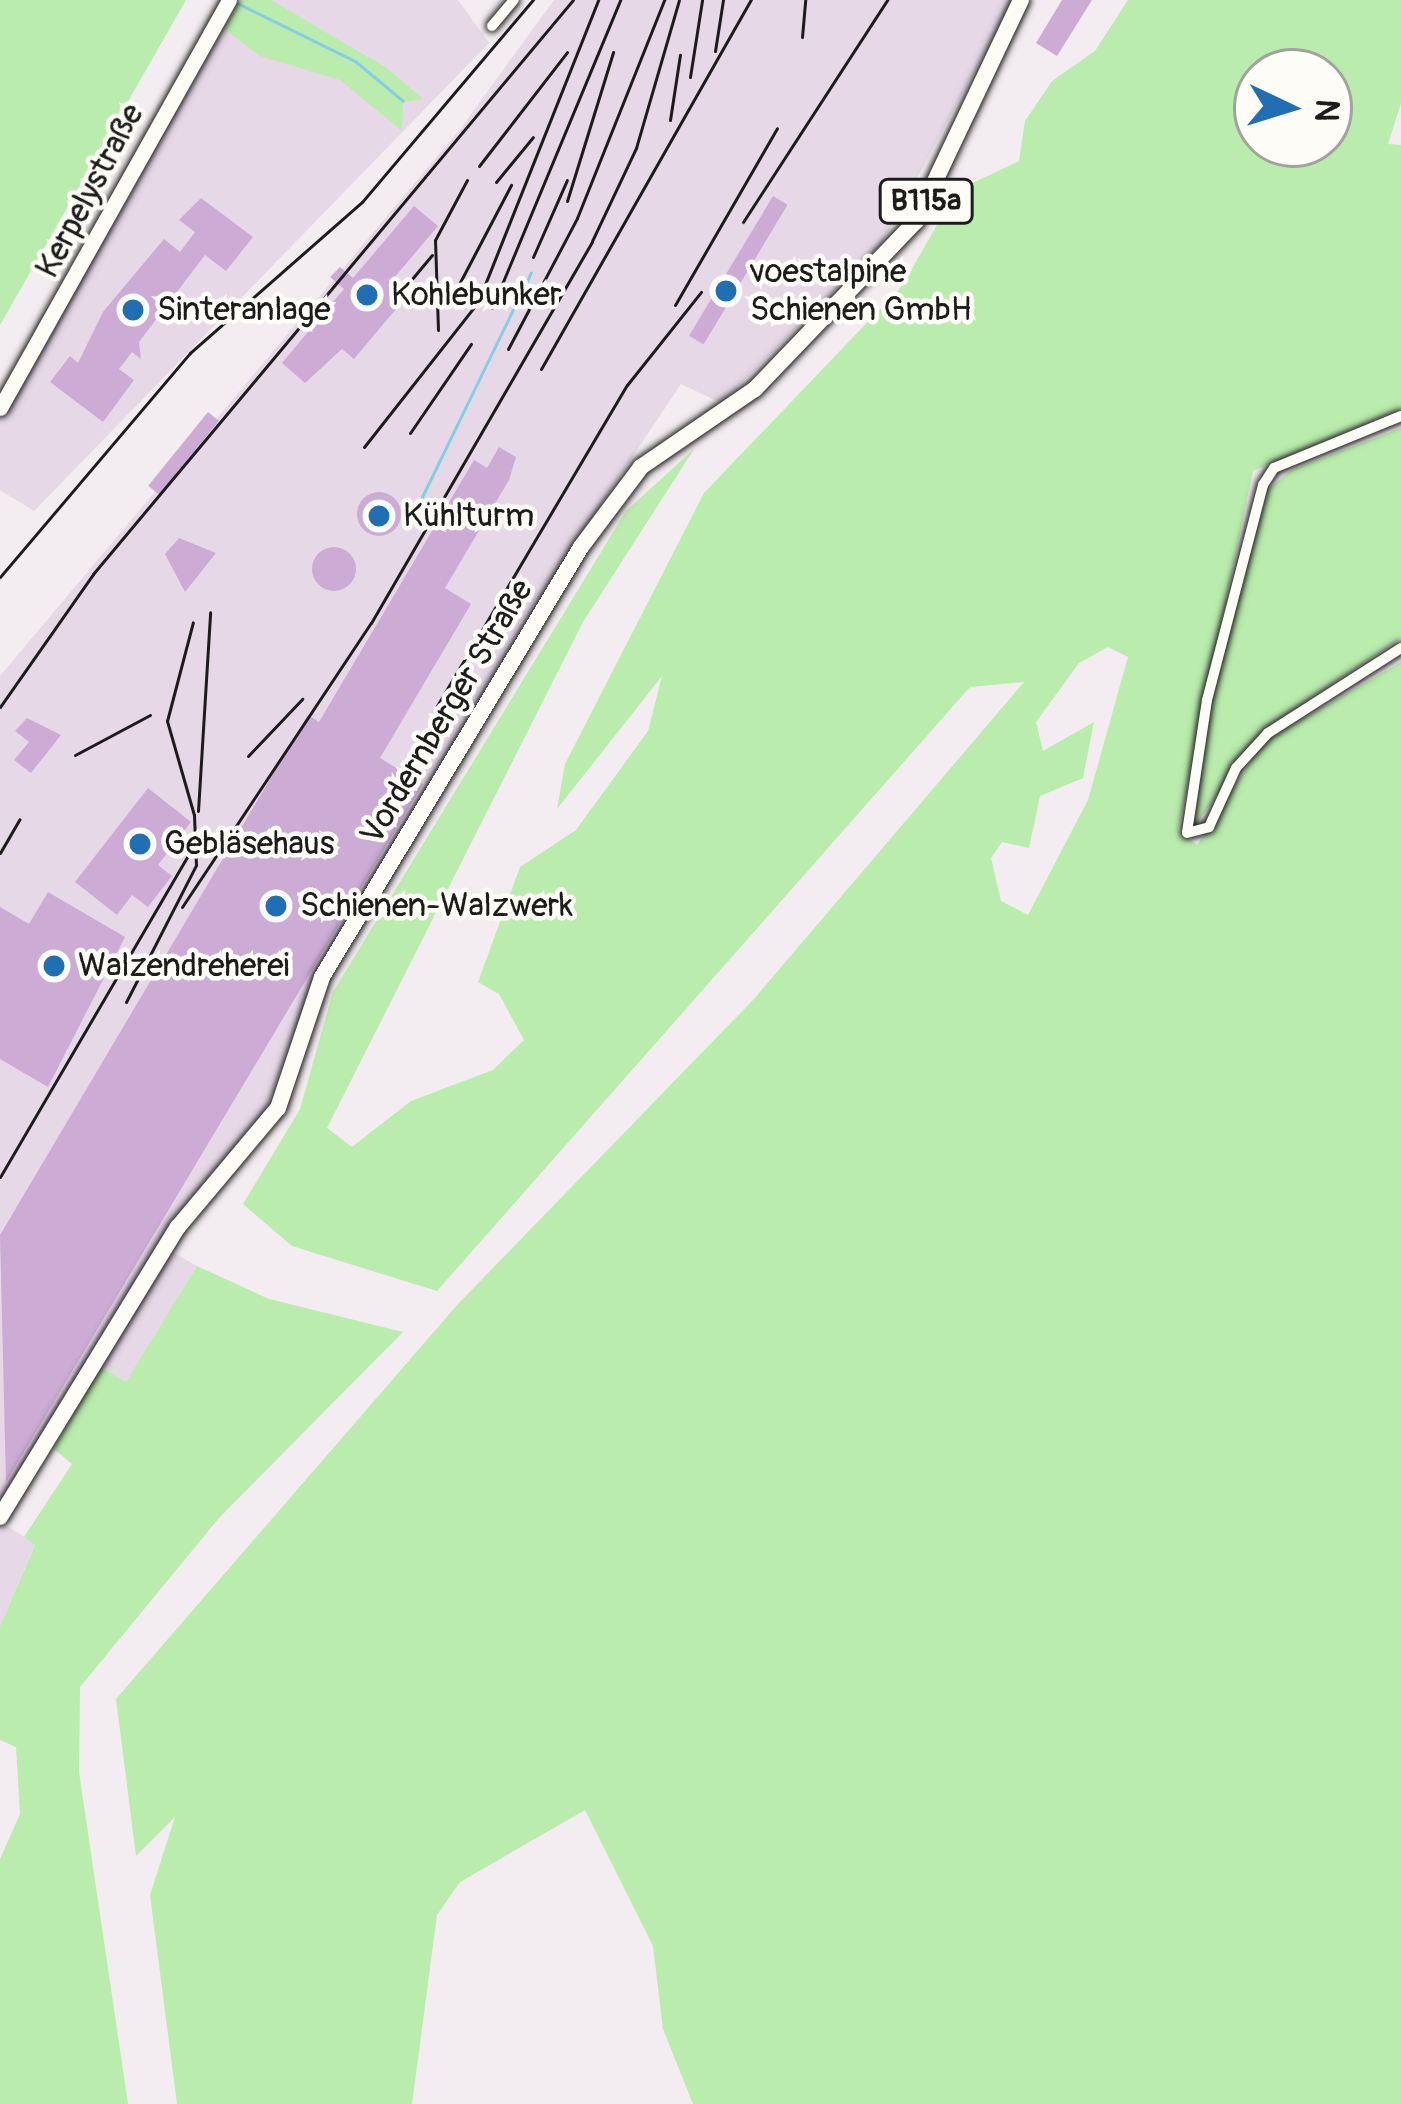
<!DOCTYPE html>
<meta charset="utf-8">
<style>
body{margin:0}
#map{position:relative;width:1401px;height:2104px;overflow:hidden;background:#f3ecf0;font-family:Pangolin,sans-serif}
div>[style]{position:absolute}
.built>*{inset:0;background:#e7d8e8;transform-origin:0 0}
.green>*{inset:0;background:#b9ecad}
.stream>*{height:3px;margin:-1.5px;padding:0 1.5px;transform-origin:1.5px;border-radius:1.5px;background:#85cee5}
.building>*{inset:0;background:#ccabd5;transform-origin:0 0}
.round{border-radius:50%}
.roads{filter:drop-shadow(0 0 3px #1c1c1c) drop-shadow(0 0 3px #1c1c1c)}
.street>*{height:10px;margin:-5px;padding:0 5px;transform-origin:5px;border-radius:5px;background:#fdfcf7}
.secondary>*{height:15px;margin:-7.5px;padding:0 7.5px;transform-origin:7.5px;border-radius:7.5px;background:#fdfcf7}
.primary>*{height:16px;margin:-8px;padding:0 8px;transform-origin:8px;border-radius:8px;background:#fdfcf7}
.rail>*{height:3px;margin:-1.5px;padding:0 1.5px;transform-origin:1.5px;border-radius:1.5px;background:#1c1c1c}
.dots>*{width:33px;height:33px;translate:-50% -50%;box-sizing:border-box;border:6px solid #fdfcf7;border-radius:50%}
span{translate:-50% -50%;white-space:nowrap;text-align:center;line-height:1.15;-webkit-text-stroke:9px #fdfcf7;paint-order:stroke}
.shield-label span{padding:3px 9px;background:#fdfcf7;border:3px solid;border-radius:9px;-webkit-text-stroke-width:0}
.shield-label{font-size:30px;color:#1c1c1c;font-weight:700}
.street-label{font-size:33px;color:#1c1c1c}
.poi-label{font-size:33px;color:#1c1c1c}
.left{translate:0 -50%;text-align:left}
.north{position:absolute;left:1233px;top:48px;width:120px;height:120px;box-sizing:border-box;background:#fdfcf7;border:3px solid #a3a29f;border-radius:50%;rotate:94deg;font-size:33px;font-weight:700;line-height:48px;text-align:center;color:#1c1c1c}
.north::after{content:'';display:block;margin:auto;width:42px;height:54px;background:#1f6fb2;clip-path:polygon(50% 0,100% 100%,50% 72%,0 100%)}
</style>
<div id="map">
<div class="built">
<i style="clip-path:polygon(241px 0,458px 0,489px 43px,34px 511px,0 490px,0 418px)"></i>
<i style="clip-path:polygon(554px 0,1013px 0,882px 243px,721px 403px,681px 384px,607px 495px,310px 990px,265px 1110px,0 1508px,0 676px,461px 128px)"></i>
<i style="left:169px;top:1250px;width:32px;height:136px;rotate:30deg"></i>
<i style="clip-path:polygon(0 1521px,35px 1544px,0 1626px)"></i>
</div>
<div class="green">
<i style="clip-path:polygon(0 0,186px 0,0 325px)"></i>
<i style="clip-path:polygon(241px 0,271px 0,387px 68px,423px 99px,403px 102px,402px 131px,340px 80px,260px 56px,224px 29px)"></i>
<i style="clip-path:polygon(evenodd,1128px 0,1401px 0,1401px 103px,1388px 144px,1401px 145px,1401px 409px,1253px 471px,1178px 830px,1197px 845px,1263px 742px,1401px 662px,1401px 2104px,693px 2104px,663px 2029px,653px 1946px,585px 1810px,460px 1882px,437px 1915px,412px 2104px,177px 2104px,150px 1895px,175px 1817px,136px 1856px,116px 1699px,458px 1304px,754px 999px,1024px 682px,970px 687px,437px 1291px,292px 1246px,243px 1204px,300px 1109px,333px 992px,626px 511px,694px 449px,583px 622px,327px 1128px,352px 1147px,411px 1101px,493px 1070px,524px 1040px,499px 994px,478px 982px,520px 867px,576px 830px,648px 731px,662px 676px,557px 809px,565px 764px,704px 493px,903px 285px,956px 191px,1019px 161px,1025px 121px,1052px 81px,1095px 51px,1128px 0,1257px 72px,1329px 72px,1329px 144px,1257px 144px,1257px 72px,1128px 0,1108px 647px,1128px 657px,1088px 800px,1028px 915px,1001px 901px,991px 858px,1002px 842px,1029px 848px,1040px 796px,1083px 778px,1094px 722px,1043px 751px,1036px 722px,1079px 663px,1108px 647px)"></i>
<i style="clip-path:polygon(1401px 428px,1401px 638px,1265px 729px,1194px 827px,1205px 726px,1264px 493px,1291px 470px)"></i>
<i style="clip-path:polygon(197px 1266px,269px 1299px,403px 1332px,219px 1518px,80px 1687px,79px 1772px,128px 2104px,0 2104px,0 1859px,20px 1814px,16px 1747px,0 1740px,0 1626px,35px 1545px,24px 1537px,72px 1464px,54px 1449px,100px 1367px,126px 1382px)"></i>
</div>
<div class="stream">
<i style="left:233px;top:1px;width:136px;rotate:26.2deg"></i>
<i style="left:355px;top:61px;width:62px;rotate:39.8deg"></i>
<i style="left:420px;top:501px;width:254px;rotate:-64.1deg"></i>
</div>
<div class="building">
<i style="clip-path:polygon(1062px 0,1092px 0,1057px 56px,1036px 43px)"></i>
<i style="left:773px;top:196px;width:17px;height:163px;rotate:31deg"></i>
<i style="clip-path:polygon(201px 198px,253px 237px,226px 271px,205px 255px,139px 342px,141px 359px,132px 352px,119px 369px,134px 380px,103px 422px,50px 382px,70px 356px,78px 363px,103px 312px,164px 239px,180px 252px,195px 232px,179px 220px)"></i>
<i style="clip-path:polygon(414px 206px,438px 226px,388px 285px,401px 303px,354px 359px,342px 349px,305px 383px,282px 363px,344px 289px,330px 277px,340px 267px,353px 278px)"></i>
<i style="left:208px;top:412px;width:14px;height:95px;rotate:39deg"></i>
<i style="clip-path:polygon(499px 447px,516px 457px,509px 480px,445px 588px,471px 604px,380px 758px,423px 784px,6px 1482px,0 1235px,308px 715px,319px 722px,474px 460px,487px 468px)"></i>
<i class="round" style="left:357px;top:492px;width:44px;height:44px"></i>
<i style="clip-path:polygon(179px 538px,216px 553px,185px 592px,165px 554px)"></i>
<i class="round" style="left:312px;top:547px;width:44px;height:44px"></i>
<i style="clip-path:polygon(27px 718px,61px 735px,31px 773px,14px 760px,29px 742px,15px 731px)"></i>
<i style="clip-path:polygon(148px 788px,191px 822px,158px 865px,172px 876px,148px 907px,132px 895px,117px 915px,75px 882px)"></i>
<i style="clip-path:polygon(48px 892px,125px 937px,48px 1087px,0 1059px,0 907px,29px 924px)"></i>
</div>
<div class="roads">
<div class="street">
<i style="left:492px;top:26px;width:34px;rotate:-50deg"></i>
<i style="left:1401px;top:416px;width:137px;rotate:157.7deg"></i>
<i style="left:1274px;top:468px;width:20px;rotate:123deg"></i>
<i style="left:1263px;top:485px;width:222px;rotate:104.6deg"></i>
<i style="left:1207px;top:700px;width:134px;rotate:98.6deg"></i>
<i style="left:1187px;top:833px;width:23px;rotate:-15deg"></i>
<i style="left:1209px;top:827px;width:65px;rotate:-65.4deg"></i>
<i style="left:1236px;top:768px;width:47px;rotate:-47.6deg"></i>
<i style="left:1268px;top:733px;width:158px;rotate:-32.6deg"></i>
</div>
<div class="secondary">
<i style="left:0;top:408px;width:468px;rotate:-60.7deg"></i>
</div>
<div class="primary">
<i style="left:0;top:1517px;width:340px;rotate:-58.5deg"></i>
<i style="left:178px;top:1227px;width:155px;rotate:-50deg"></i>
<i style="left:278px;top:1108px;width:138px;rotate:-71.4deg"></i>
<i style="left:322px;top:977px;width:502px;rotate:-58.94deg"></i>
<i style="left:581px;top:547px;width:100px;rotate:-53.1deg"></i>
<i style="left:641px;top:467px;width:138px;rotate:-34.4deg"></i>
<i style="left:755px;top:389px;width:233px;rotate:-46.2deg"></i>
<i style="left:916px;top:221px;width:245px;rotate:-64.6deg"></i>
</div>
</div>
<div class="rail">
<i style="left:802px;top:37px;width:37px;rotate:-85deg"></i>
<i style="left:715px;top:51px;width:52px;rotate:-81.1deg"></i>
<i style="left:690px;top:77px;width:78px;rotate:-81.1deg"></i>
<i style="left:670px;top:120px;width:66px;rotate:-81.3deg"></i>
<i style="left:479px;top:166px;width:144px;rotate:-52.3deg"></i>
<i style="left:496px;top:182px;width:58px;rotate:-50.6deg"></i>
<i style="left:567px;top:201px;width:156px;rotate:-72.8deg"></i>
<i style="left:743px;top:222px;width:265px;rotate:-57deg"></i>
<i style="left:533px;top:257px;width:84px;rotate:-66.2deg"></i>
<i style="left:396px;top:298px;width:56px;rotate:-50.1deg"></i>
<i style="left:675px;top:305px;width:204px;rotate:-60deg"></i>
<i style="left:447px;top:307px;width:138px;rotate:-62.3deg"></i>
<i style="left:492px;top:308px;width:334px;rotate:-67.4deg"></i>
<i style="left:438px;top:330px;width:90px;rotate:-91.9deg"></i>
<i style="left:435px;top:240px;width:68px;rotate:-61.9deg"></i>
<i style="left:508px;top:349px;width:148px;rotate:-62.2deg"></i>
<i style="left:577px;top:218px;width:235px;rotate:-68.2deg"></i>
<i style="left:541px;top:369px;width:425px;rotate:-60.4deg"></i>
<i style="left:410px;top:433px;width:108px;rotate:-55.6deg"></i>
<i style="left:364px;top:447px;width:184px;rotate:-51.8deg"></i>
<i style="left:478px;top:302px;width:325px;rotate:-68.3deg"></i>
<i style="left:0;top:577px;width:294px;rotate:-49.7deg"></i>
<i style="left:190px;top:353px;width:229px;rotate:-41.3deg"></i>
<i style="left:362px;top:202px;width:265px;rotate:-49.8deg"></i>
<i style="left:0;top:707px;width:162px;rotate:-55deg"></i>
<i style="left:93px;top:574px;width:748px;rotate:-50.1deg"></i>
<i style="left:434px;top:711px;width:379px;rotate:-59.4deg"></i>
<i style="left:627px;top:385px;width:119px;rotate:-51.5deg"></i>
<i style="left:75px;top:755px;width:85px;rotate:-28.1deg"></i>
<i style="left:248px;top:756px;width:79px;rotate:-46.5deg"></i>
<i style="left:198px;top:811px;width:199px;rotate:-86.5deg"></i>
<i style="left:0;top:853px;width:39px;rotate:-60deg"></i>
<i style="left:182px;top:907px;width:341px;rotate:-56.4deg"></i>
<i style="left:371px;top:623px;width:441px;rotate:-59.9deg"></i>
<i style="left:592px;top:241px;width:103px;rotate:-64.7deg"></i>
<i style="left:636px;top:148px;width:154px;rotate:-73.8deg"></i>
<i style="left:126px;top:1002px;width:154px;rotate:-62.9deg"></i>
<i style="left:196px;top:865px;width:50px;rotate:-92.3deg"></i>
<i style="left:194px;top:815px;width:98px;rotate:-106deg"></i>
<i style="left:167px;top:721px;width:102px;rotate:-75.3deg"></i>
<i style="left:0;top:1177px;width:371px;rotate:-59.7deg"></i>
</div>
<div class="dots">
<i style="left:726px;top:291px;background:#1f6fb2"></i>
<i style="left:367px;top:295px;background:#1f6fb2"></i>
<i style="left:133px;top:310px;background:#1f6fb2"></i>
<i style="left:379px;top:516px;background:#1f6fb2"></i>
<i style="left:140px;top:844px;background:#1f6fb2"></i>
<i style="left:276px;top:906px;background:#1f6fb2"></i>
<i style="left:54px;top:966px;background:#1f6fb2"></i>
</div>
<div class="shield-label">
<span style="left:926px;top:201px">B115a</span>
</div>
<div class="street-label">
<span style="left:90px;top:191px;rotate:-62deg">Kerpelystraße</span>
<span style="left:447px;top:712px;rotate:-59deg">Vordernberger Straße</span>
</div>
<div class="poi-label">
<span class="left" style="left:750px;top:291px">voestalpine<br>Schienen GmbH</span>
<span class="left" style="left:391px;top:295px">Kohlebunker</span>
<span class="left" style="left:157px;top:310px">Sinteranlage</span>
<span class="left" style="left:403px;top:516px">Kühlturm</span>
<span class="left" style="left:164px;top:844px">Gebläsehaus</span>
<span class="left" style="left:300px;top:906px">Schienen-Walzwerk</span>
<span class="left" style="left:78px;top:966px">Walzendreherei</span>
</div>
<div class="north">N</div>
</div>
